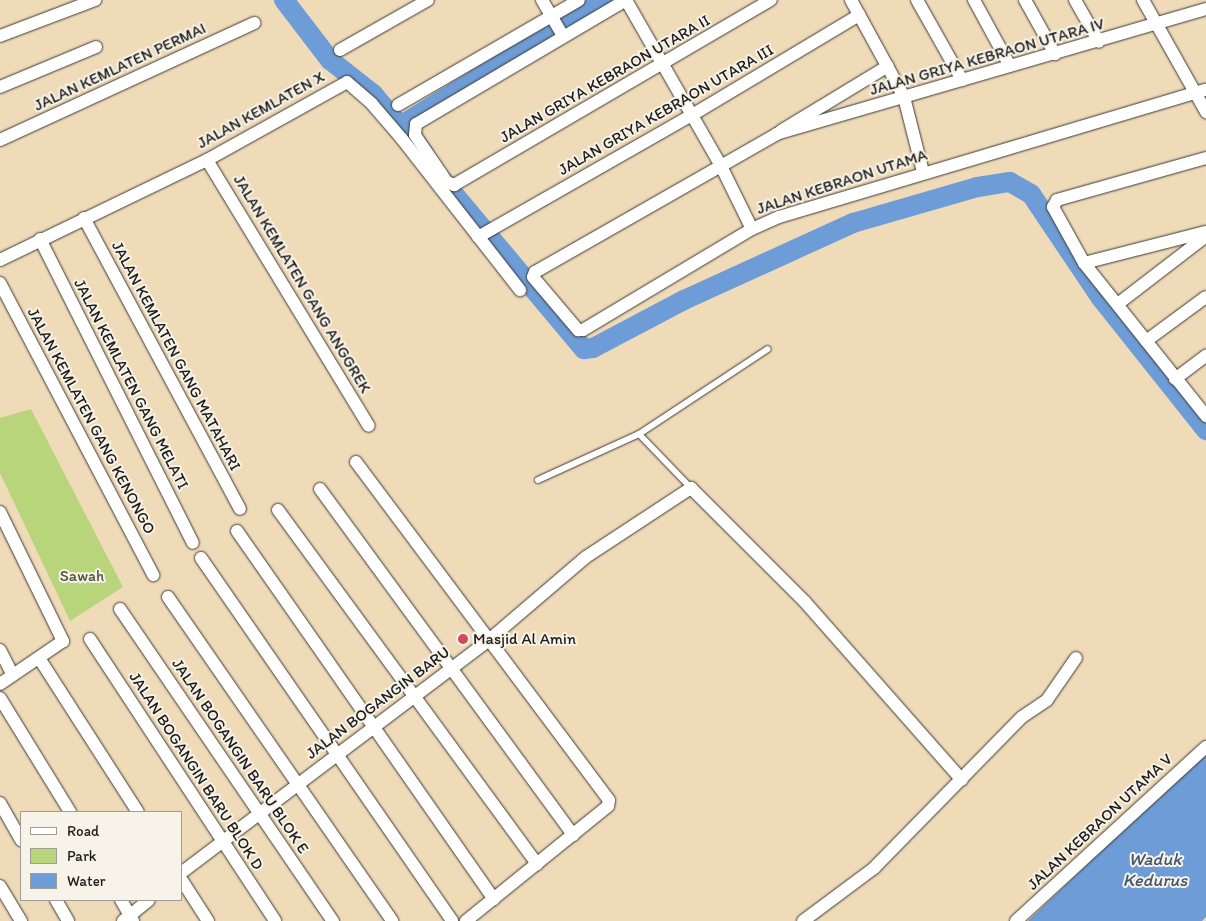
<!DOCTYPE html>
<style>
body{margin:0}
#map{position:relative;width:1206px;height:921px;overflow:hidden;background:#f0dbb9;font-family:Itim,sans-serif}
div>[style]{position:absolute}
.green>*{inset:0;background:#b9d57b}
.water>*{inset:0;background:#6e9cd6}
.river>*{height:20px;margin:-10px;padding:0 10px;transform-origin:10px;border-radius:10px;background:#6e9cd6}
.roads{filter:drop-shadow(0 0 1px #3c3934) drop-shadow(0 0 1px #3c3934)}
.lane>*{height:6px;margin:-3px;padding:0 3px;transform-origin:3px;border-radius:3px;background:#fff}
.street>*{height:12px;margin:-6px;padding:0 6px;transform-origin:6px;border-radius:6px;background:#fff}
.dots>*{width:14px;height:14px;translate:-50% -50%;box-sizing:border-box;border:2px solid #f7f3e8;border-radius:50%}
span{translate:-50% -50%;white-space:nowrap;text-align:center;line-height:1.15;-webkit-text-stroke:4px #f7f3e8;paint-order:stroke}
.street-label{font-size:16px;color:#1c1c1c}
.park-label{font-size:16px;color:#4b5438}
.poi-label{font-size:16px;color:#1c1c1c}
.left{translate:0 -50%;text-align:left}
.water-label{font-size:18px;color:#415670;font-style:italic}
.legend{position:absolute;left:20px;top:811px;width:162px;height:90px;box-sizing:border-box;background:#f7f3e8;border:1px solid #9f9d96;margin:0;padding:6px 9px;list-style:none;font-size:15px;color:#1c1c1c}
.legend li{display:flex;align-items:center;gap:10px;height:25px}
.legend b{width:25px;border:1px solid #9f9d96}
</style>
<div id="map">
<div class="green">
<i style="clip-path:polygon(31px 409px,123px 587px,70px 621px,0 473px,0 418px)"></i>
</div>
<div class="water">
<i style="clip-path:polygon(1206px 751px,1206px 917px,1202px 921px,1028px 921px)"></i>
</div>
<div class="river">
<i style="left:284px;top:0;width:76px;rotate:52.5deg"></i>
<i style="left:330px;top:60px;width:55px;rotate:38.3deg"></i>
<i style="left:373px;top:94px;width:42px;rotate:49.8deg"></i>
<i style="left:400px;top:126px;width:11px;rotate:34deg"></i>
<i style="left:409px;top:132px;width:27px;rotate:56deg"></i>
<i style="left:400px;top:126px;width:241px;rotate:-31.6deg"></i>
<i style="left:442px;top:180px;width:221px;rotate:50deg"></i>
<i style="left:584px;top:349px;width:9px;rotate:-6deg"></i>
<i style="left:593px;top:348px;width:103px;rotate:-27.8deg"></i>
<i style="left:684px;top:300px;width:186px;rotate:-24.5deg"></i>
<i style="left:853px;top:223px;width:130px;rotate:-16.1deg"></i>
<i style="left:978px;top:187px;width:32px;rotate:-9deg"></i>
<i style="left:1010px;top:182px;width:24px;rotate:30deg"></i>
<i style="left:1031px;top:194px;width:125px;rotate:56.1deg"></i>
<i style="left:1101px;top:298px;width:169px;rotate:51.5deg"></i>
</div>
<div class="roads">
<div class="lane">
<i style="left:639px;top:434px;width:75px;rotate:46.1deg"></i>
<i style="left:538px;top:480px;width:111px;rotate:-24.5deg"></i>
<i style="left:639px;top:434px;width:154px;rotate:-33.4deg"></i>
</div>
<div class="street">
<i style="left:542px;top:0;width:42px;rotate:59.7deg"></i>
<i style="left:626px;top:0;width:244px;rotate:149.4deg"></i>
<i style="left:416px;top:124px;width:11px;rotate:95deg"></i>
<i style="left:415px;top:135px;width:57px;rotate:55.8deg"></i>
<i style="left:447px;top:182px;width:8px;rotate:23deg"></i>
<i style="left:454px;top:185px;width:367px;rotate:-30.3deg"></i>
<i style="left:626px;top:0;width:189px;rotate:60.2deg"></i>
<i style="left:720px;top:164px;width:72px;rotate:63.8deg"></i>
<i style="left:851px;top:0;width:111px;rotate:61.3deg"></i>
<i style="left:904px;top:97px;width:77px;rotate:75.8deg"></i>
<i style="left:917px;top:0;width:92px;rotate:60.6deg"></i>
<i style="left:974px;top:0;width:75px;rotate:61.4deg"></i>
<i style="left:1025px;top:0;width:62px;rotate:60.9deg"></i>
<i style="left:1075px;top:0;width:48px;rotate:60.3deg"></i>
<i style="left:1143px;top:0;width:129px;rotate:60.6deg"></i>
<i style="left:1206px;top:9px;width:447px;rotate:163.8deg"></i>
<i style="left:777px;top:134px;width:279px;rotate:150.3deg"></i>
<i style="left:535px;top:272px;width:5px;rotate:112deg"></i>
<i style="left:533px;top:277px;width:70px;rotate:49.7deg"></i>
<i style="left:578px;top:330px;width:5px"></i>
<i style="left:583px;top:330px;width:197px;rotate:-30.9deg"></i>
<i style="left:752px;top:229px;width:30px;rotate:-24deg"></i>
<i style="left:779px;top:217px;width:445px;rotate:-16.6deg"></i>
<i style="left:0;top:36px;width:102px;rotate:-20.8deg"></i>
<i style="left:340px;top:50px;width:101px;rotate:-29.6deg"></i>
<i style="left:0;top:87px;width:104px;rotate:-22.6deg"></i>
<i style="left:398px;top:105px;width:209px;rotate:-30.1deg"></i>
<i style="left:781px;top:131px;width:125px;rotate:-31.3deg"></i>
<i style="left:0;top:140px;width:280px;rotate:-24.7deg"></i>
<i style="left:1206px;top:158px;width:155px;rotate:164.3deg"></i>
<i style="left:1057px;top:200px;width:8px;rotate:120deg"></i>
<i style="left:1053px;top:207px;width:64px;rotate:61deg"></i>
<i style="left:1084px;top:263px;width:196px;rotate:51.4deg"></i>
<i style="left:207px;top:160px;width:311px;rotate:58.7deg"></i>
<i style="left:84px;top:218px;width:330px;rotate:61.8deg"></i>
<i style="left:478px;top:237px;width:246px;rotate:-29.7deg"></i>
<i style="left:692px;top:115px;width:195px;rotate:-30.9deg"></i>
<i style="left:40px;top:239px;width:340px;rotate:63.3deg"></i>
<i style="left:0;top:260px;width:230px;rotate:-25.8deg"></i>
<i style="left:207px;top:160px;width:160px;rotate:-29.1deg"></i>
<i style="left:347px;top:82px;width:33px;rotate:41deg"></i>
<i style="left:372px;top:104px;width:46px;rotate:49.4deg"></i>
<i style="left:402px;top:139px;width:192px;rotate:52deg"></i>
<i style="left:1084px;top:263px;width:126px;rotate:-14.3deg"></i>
<i style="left:0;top:283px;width:330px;rotate:62.3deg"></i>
<i style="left:1119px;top:303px;width:110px;rotate:-37.6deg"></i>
<i style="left:1146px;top:341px;width:74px;rotate:-36.3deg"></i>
<i style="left:1175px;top:379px;width:39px;rotate:-37deg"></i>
<i style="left:356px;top:462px;width:422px;rotate:53.2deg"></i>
<i style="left:609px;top:800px;width:6px;rotate:99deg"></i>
<i style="left:608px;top:806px;width:183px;rotate:141deg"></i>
<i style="left:320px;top:489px;width:429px;rotate:53.8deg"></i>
<i style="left:278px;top:510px;width:439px;rotate:53.8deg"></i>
<i style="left:0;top:512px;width:144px;rotate:64deg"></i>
<i style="left:63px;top:641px;width:76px;rotate:145.7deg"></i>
<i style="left:237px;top:531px;width:449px;rotate:55.1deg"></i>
<i style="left:201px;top:558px;width:441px;rotate:55.3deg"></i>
<i style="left:168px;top:597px;width:394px;rotate:55.3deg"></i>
<i style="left:120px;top:609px;width:378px;rotate:55.7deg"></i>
<i style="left:90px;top:639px;width:337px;rotate:56.7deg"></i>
<i style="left:0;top:650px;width:28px;rotate:63deg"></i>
<i style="left:39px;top:658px;width:183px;rotate:57.3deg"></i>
<i style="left:0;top:698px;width:134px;rotate:58.4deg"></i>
<i style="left:0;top:803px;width:43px;rotate:60.4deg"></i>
<i style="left:181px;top:873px;width:388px;rotate:-37.1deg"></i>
<i style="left:490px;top:639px;width:126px;rotate:-40.5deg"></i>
<i style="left:586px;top:557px;width:126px;rotate:-33.3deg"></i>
<i style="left:691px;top:488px;width:161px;rotate:45deg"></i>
<i style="left:805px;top:602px;width:237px;rotate:48.6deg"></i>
<i style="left:181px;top:879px;width:50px;rotate:57.3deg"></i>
<i style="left:0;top:886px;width:41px;rotate:59deg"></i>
<i style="left:56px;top:900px;width:24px;rotate:60deg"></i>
<i style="left:121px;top:900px;width:24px;rotate:60deg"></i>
<i style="left:123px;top:921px;width:33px;rotate:-39deg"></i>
<i style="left:803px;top:921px;width:89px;rotate:-36.7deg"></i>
<i style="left:874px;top:868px;width:211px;rotate:-45.6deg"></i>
<i style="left:1022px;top:717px;width:30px;rotate:-34deg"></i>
<i style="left:1047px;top:700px;width:51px;rotate:-55.4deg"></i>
<i style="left:1016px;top:921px;width:258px;rotate:-42.5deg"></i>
</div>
</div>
<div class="dots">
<i style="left:463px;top:639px;background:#d1495b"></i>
</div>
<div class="street-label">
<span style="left:987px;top:57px;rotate:-16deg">JALAN GRIYA KEBRAON UTARA IV</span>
<span style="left:120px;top:67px;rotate:-25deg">JALAN KEMLATEN PERMAI</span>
<span style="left:605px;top:79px;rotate:-30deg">JALAN GRIYA KEBRAON UTARA II</span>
<span style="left:261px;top:110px;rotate:-29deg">JALAN KEMLATEN X</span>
<span style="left:666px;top:110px;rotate:-30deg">JALAN GRIYA KEBRAON UTARA III</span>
<span style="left:842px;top:182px;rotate:-18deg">JALAN KEBRAON UTAMA</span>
<span style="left:302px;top:284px;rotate:59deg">JALAN KEMLATEN GANG ANGGREK</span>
<span style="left:176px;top:356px;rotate:62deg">JALAN KEMLATEN GANG MATAHARI</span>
<span style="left:131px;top:384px;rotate:63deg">JALAN KEMLATEN GANG MELATI</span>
<span style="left:91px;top:421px;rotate:62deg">JALAN KEMLATEN GANG KENONGO</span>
<span style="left:378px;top:703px;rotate:-37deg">JALAN BOGANGIN BARU</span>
<span style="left:240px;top:756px;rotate:56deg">JALAN BOGANGIN BARU BLOK E</span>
<span style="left:196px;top:771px;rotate:57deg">JALAN BOGANGIN BARU BLOK D</span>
<span style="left:1100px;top:822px;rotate:-43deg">JALAN KEBRAON UTAMA V</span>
</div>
<div class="park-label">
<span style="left:82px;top:576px">Sawah</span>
</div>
<div class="poi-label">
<span class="left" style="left:473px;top:639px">Masjid Al Amin</span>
</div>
<div class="water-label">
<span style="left:1155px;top:870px">Waduk<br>Kedurus</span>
</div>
<ul class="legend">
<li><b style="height:6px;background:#fff"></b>Road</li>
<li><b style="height:14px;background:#b9d57b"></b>Park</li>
<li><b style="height:14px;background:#6e9cd6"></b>Water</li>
</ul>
</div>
